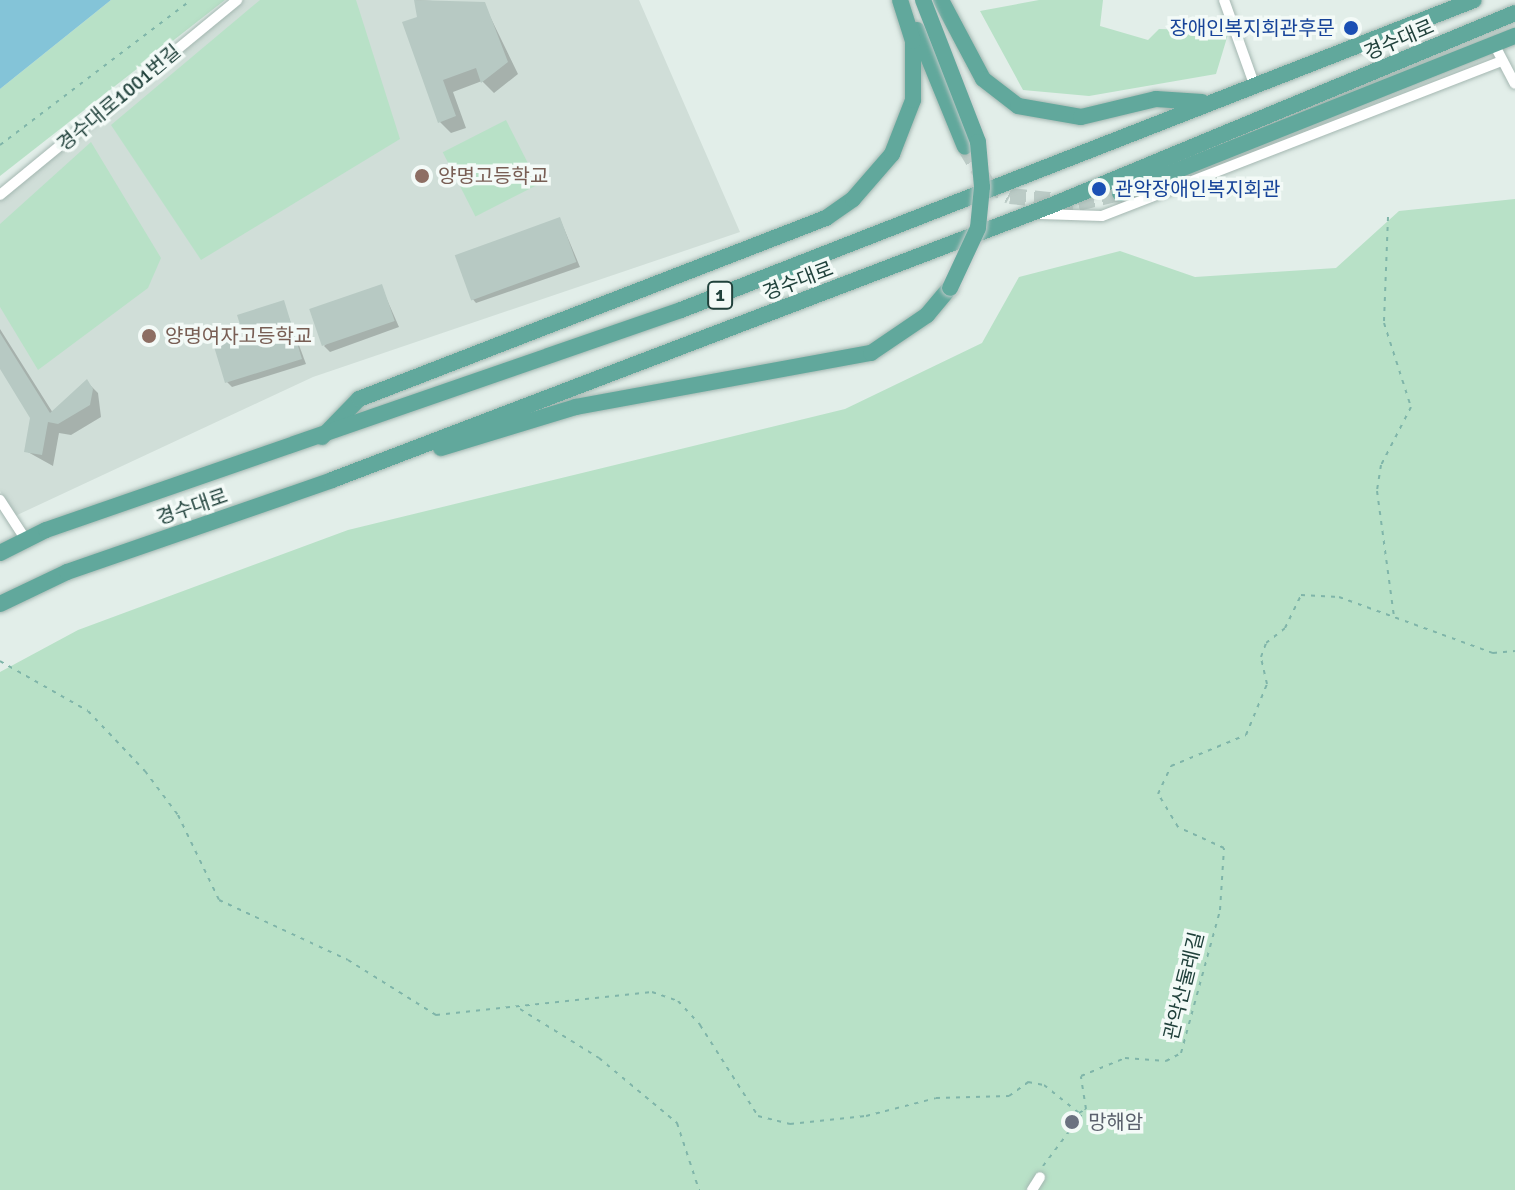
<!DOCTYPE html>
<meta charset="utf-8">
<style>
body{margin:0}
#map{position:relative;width:1515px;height:1190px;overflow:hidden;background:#e2eee9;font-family:Signika,"Noto Sans KR",sans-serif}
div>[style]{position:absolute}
.built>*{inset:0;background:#d0ded8}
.green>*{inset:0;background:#b8e1c7;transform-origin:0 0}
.water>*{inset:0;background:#84c4d8}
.shadow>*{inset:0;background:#0003}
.building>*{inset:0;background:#b7c9c3;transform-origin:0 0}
.primary-tunnel>*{height:16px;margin-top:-8px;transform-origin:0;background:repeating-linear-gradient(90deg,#bbcbc6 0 16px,transparent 0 24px)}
.path>*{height:2px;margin-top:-1px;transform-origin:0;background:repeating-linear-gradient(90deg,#7fb5a9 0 4px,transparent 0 10px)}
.roads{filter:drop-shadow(0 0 2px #a4b7b1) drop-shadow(0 0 2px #a4b7b1)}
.street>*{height:10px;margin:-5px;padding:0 5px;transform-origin:5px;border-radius:5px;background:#fff}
.primary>*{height:16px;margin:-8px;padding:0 8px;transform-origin:8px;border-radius:8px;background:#61a89c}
.bridges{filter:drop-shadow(0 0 2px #c1cac8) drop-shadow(0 0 2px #c1cac8)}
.primary-bridge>*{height:16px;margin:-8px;padding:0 8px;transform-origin:8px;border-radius:8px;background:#61a89c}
.dots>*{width:22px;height:22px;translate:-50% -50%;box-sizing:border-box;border:4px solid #f3faf7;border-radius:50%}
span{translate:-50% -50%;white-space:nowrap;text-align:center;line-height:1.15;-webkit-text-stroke:7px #f3faf7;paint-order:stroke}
.shield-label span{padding:2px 6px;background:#f3faf7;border:2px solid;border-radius:6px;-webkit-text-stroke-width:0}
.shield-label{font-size:18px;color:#20413b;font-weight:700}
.transit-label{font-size:20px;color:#164399}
.right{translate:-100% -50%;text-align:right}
.left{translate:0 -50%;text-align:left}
.street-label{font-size:20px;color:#20413b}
.education-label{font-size:20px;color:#785e54}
.worship-label{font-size:20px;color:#5b616d}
</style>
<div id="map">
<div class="built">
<i style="clip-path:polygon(237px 0,639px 0,740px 232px,313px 377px,15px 516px,0 491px,0 195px)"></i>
</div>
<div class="green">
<i style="clip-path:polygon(111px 0,225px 0,0 176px,0 89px)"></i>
<i style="clip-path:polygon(260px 0,356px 0,400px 139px,201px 260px,111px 125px)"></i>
<i style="clip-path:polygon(1039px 0,1103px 0,1100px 26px,1148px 40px,1159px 29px,1229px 31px,1216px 74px,1089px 96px,1023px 90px,980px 11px)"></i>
<i style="left:506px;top:120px;width:72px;height:71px;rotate:63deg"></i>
<i style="clip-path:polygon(91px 142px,161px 258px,148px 288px,38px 370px,0 307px,0 224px)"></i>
<i style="clip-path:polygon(1515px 199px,1515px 1190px,0 1190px,0 672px,78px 630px,348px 530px,845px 409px,982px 343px,1019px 277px,1120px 251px,1195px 277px,1336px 268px,1399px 211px)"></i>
</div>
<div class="water">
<i style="clip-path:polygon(0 0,111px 0,0 89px)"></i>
</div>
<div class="shadow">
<i style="clip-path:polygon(416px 0,484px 4px,518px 74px,494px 93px,482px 81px,453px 92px,466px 128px,451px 133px,439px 121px)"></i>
<i style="clip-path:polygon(560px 219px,580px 267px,476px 303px,471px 297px)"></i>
<i style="clip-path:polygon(381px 286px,399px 327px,330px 352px,324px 346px)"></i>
<i style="clip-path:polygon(283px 302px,306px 364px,232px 387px,227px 382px,244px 332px)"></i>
<i style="clip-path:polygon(0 329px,53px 413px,87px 382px,98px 393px,101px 417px,71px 435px,59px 433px,53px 466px,26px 451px,32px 417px,0 365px)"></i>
</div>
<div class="building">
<i style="clip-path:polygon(414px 0,485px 2px,508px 62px,481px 83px,476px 68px,443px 80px,456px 116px,438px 123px,402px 22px,417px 17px)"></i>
<i style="left:560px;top:217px;width:48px;height:112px;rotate:70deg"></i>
<i style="left:382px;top:284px;width:39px;height:77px;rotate:71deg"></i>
<i style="clip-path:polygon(284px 300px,302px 359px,225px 383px,212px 340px,242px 331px,237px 315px)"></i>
<i style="clip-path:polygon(0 333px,50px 413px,87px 379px,93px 389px,90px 405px,58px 424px,48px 422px,42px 455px,24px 452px,30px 418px,0 369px)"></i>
</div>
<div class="primary-tunnel">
<i style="left:965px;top:147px;width:43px;rotate:59.3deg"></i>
<i style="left:987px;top:184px;width:26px;rotate:28deg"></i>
<i style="left:1010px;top:196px;width:68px;rotate:5.9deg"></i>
<i style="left:1078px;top:203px;width:43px;rotate:-13.4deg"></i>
</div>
<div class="path">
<i style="left:0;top:145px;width:240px;rotate:-37.2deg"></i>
<i style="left:1388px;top:217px;width:106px;rotate:92.2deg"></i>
<i style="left:1384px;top:323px;width:88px;rotate:72.2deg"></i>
<i style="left:1411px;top:407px;width:65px;rotate:117.3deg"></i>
<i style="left:1381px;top:465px;width:26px;rotate:99deg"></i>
<i style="left:1377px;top:491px;width:126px;rotate:82.3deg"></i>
<i style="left:0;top:661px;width:101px;rotate:29.6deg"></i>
<i style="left:88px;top:711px;width:83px;rotate:46.5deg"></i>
<i style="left:145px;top:771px;width:55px;rotate:53.1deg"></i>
<i style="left:178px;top:815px;width:94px;rotate:64.2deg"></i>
<i style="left:219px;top:900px;width:142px;rotate:24.9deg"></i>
<i style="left:348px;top:960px;width:104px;rotate:32deg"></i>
<i style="left:436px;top:1015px;width:217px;rotate:-6.1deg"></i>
<i style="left:652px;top:992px;width:28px;rotate:19deg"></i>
<i style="left:678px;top:1001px;width:33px;rotate:47deg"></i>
<i style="left:700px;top:1025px;width:108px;rotate:57.5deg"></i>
<i style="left:758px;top:1116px;width:33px;rotate:14deg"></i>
<i style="left:790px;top:1124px;width:76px;rotate:-6deg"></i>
<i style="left:866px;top:1116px;width:72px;rotate:-14.4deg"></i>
<i style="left:936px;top:1098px;width:73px;rotate:-1.6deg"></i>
<i style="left:1009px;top:1096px;width:24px;rotate:-36deg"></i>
<i style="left:1028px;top:1082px;width:16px;rotate:11deg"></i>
<i style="left:1044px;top:1085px;width:45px;rotate:38.7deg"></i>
<i style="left:1079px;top:1113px;width:8px;rotate:-30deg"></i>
<i style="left:520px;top:1009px;width:93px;rotate:31.8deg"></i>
<i style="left:599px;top:1058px;width:102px;rotate:39.8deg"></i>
<i style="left:677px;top:1123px;width:71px;rotate:71.8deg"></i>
<i style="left:1043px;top:1166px;width:71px;rotate:-53deg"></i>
<i style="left:1086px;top:1109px;width:33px;rotate:-99deg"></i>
<i style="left:1081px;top:1076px;width:48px;rotate:-22.2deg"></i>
<i style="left:1125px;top:1058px;width:41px;rotate:4.2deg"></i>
<i style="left:1166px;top:1061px;width:17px;rotate:-28deg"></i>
<i style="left:1181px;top:1053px;width:148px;rotate:-74.7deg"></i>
<i style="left:1220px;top:910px;width:62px;rotate:-86.3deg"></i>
<i style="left:1224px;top:848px;width:51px;rotate:-155.5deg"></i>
<i style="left:1178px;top:827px;width:39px;rotate:-121deg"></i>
<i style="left:1158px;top:794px;width:31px;rotate:-65deg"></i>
<i style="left:1171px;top:766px;width:81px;rotate:-22.5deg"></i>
<i style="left:1246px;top:735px;width:55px;rotate:-67.6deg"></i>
<i style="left:1267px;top:684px;width:28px;rotate:-103deg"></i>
<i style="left:1261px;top:657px;width:15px;rotate:-70deg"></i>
<i style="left:1266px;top:643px;width:24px;rotate:-38deg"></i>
<i style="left:1285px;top:628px;width:37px;rotate:-64deg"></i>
<i style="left:1301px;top:595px;width:38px;rotate:3deg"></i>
<i style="left:1339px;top:597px;width:164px;rotate:20deg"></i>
<i style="left:1493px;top:653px;width:22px;rotate:-5deg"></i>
</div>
<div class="roads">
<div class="street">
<i style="left:1224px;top:0;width:89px;rotate:70.3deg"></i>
<i style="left:1493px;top:42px;width:47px;rotate:62.4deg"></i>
<i style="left:0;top:195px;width:307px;rotate:-39.4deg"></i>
<i style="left:1040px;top:214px;width:62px;rotate:1.8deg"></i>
<i style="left:1102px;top:216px;width:429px;rotate:-21.2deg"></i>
<i style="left:0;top:500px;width:48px;rotate:57deg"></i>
<i style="left:1032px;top:1190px;width:15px;rotate:-58deg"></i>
</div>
<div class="primary">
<i style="left:941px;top:0;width:89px;rotate:62deg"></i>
<i style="left:983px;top:79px;width:44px;rotate:37.6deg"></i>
<i style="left:1018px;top:106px;width:64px;rotate:9.9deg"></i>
<i style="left:1081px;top:117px;width:77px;rotate:-13.5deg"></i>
<i style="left:1156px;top:99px;width:46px;rotate:3.7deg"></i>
<i style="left:917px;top:30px;width:126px;rotate:67.7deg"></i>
<i style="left:1120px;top:193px;width:425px;rotate:-21.7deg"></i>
<i style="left:322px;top:437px;width:53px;rotate:-45.8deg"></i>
<i style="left:359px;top:399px;width:501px;rotate:-21.19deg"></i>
<i style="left:826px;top:218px;width:33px;rotate:-35deg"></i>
<i style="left:853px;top:199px;width:60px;rotate:-49.1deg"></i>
<i style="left:892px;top:154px;width:58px;rotate:-68.7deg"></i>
<i style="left:913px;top:100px;width:59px;rotate:-90deg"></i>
<i style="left:913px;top:41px;width:43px;rotate:-107.6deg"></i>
<i style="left:441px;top:448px;width:141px;rotate:-16.9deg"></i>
<i style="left:576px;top:407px;width:300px;rotate:-10.4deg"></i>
<i style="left:871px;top:353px;width:68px;rotate:-34.2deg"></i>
<i style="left:927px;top:315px;width:35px;rotate:-50deg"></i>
<i style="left:0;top:553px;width:51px;rotate:-26.6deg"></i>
<i style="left:46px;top:530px;width:672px;rotate:-19.11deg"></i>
<i style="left:681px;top:310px;width:851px;rotate:-21.35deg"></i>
<i style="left:0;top:604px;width:74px;rotate:-25.5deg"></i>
<i style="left:67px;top:572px;width:281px;rotate:-19.1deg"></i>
<i style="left:332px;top:480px;width:769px;rotate:-20.89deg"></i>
<i style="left:1050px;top:206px;width:503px;rotate:-22.54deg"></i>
</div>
</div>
<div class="bridges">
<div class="primary-bridge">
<i style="left:923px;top:0;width:152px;rotate:68.8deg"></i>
<i style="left:978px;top:142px;width:45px;rotate:84.9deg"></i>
<i style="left:982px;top:187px;width:41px;rotate:95.6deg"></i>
<i style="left:978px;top:228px;width:66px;rotate:115deg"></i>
</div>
</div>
<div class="dots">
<i style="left:1351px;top:28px;background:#1a4fb4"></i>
<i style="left:422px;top:176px;background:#8d6e63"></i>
<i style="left:1099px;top:189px;background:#1a4fb4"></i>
<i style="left:149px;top:336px;background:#8d6e63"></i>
<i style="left:1072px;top:1122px;background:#6b7280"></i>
</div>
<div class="shield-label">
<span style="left:720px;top:295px">1</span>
</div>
<div class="transit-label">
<span class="right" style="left:1335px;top:28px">장애인복지회관후문</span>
<span class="left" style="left:1115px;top:189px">관악장애인복지회관</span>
</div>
<div class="street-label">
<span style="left:1399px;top:40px;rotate:-23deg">경수대로</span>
<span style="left:119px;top:98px;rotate:-40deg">경수대로1001번길</span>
<span style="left:798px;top:281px;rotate:-21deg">경수대로</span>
<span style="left:192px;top:507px;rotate:-19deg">경수대로</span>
<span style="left:1184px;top:986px;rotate:-76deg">관악산둘레길</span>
</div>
<div class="education-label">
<span class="left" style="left:438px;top:176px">양명고등학교</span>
<span class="left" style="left:165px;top:336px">양명여자고등학교</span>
</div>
<div class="worship-label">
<span class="left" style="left:1088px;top:1122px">망해암</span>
</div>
</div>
